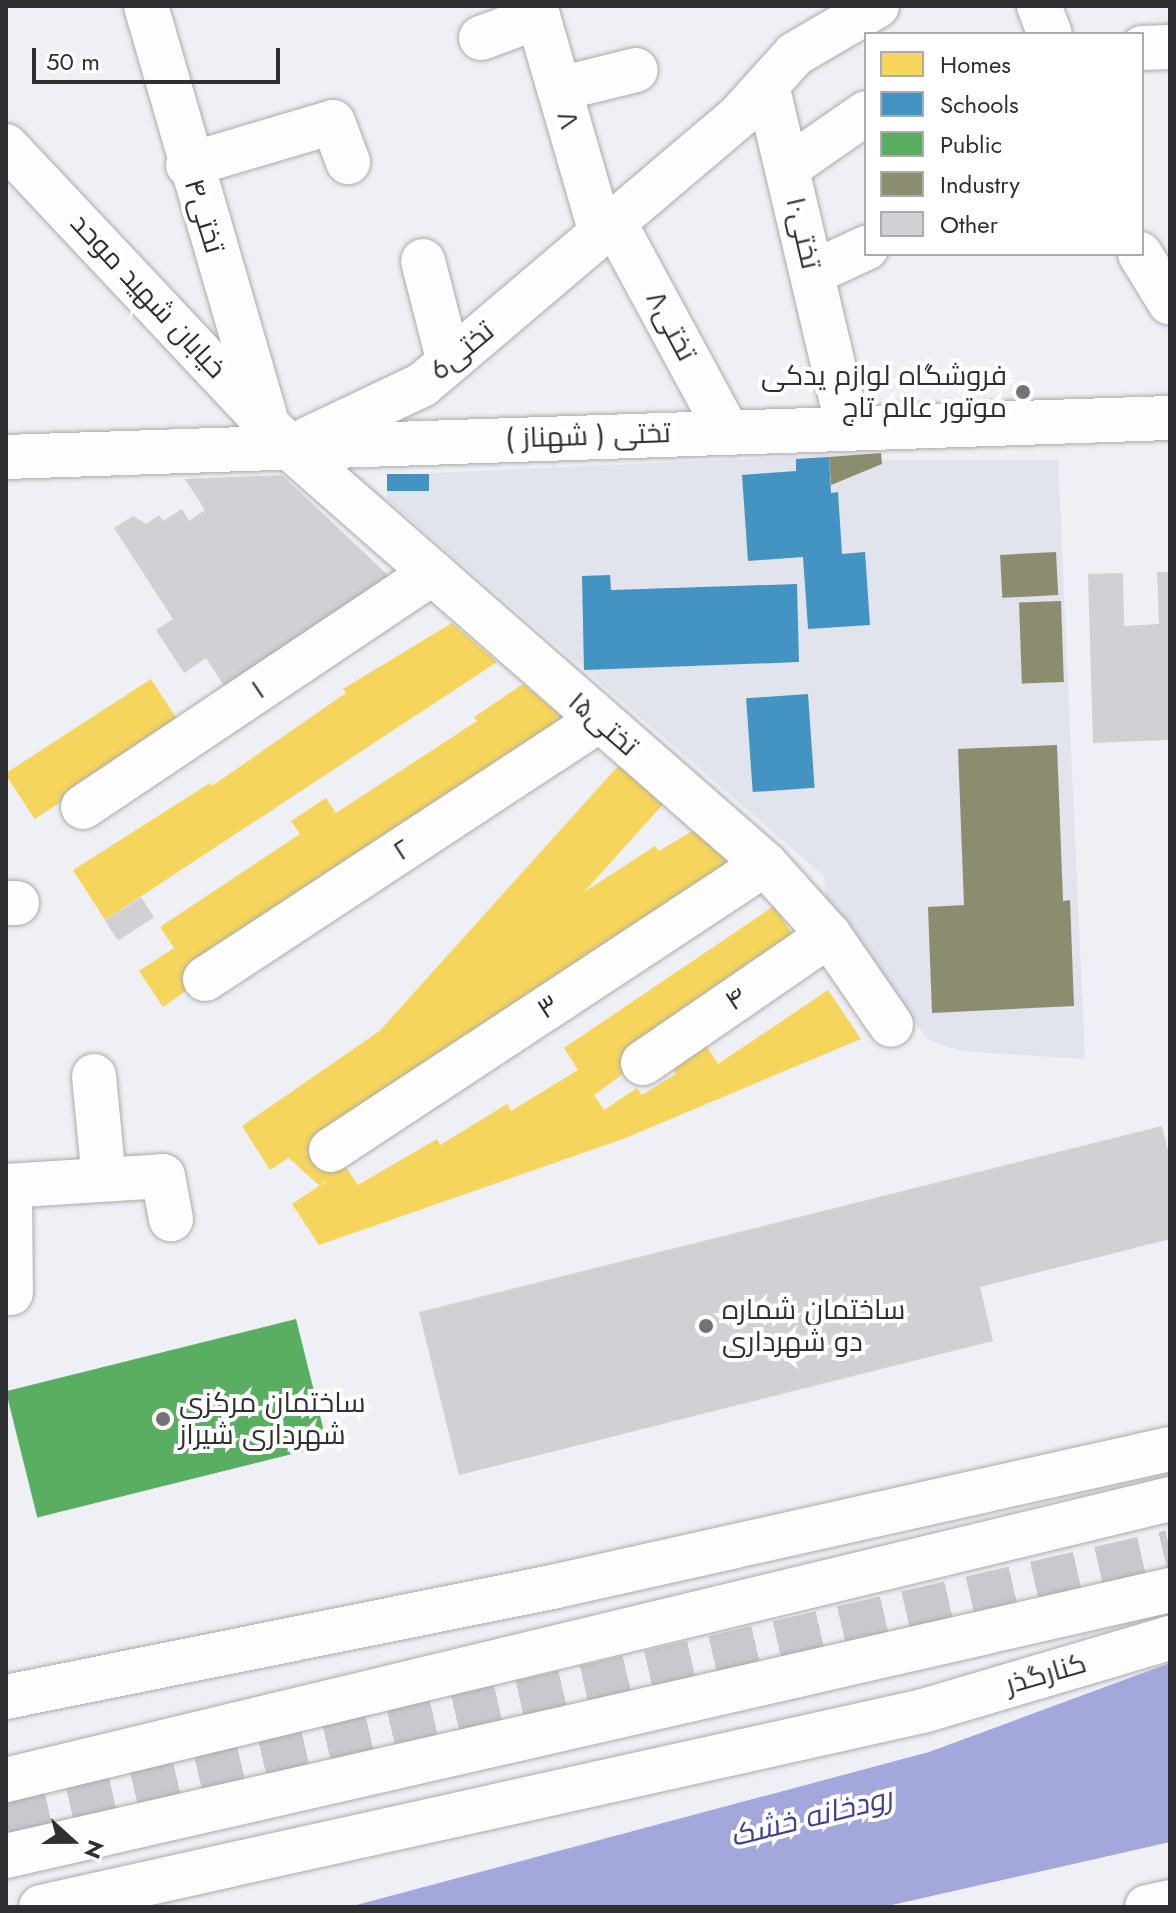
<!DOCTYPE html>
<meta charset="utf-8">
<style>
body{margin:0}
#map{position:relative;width:1176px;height:1913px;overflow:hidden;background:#eff0f5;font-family:Jost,Cairo,sans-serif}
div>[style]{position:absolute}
.built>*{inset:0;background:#e1e3ed}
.water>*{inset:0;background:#a4a7dc}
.homes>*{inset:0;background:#f6d55c;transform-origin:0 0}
.schools>*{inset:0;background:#4393c3;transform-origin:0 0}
.public>*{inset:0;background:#5aae61;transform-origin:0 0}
.industry>*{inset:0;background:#8c8c6e;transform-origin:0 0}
.building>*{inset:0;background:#d0d1d5;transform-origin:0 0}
.major-tunnel>*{height:44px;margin-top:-22px;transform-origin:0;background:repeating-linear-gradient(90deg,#c8c9ce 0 44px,transparent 0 66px)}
.roads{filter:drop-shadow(0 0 2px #aaaaae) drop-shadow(0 0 2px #aaaaae)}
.minor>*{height:44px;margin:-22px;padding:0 22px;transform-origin:22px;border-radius:22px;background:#fdfdfe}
.major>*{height:44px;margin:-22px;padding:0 22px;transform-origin:22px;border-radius:22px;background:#fdfdfe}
.dots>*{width:22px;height:22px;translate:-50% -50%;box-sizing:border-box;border:4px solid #fff;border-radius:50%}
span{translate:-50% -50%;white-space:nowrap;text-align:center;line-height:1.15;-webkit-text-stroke:8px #fff;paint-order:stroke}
.street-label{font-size:28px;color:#2e2f32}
.poi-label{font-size:28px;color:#2e2f32}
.right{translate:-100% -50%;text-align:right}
.left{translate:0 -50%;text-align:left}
.water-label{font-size:30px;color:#413e95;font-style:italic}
.frame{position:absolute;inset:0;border:8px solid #2e2f32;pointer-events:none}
.legend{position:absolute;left:864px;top:32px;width:280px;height:224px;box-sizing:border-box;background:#fff;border:2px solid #abacad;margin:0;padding:10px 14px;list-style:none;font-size:24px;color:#2e2f32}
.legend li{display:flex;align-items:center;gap:16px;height:40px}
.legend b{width:40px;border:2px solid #abacad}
.north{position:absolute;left:32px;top:1801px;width:80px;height:80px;-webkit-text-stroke:6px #fff;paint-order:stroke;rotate:111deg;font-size:22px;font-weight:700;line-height:32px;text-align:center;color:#2e2f32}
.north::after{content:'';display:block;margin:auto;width:28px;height:36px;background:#2e2f32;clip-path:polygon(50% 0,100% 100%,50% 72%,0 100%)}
.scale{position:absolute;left:32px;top:48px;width:248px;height:36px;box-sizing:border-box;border:4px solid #2e2f32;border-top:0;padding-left:10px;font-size:24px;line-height:28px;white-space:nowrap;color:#2e2f32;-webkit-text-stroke:6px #fff;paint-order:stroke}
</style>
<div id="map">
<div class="built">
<i style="clip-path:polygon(881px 453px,882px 460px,1058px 460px,1085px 1059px,961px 1051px,928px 1040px,826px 903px,824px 876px,387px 499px,387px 475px)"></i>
</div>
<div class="water">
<i style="clip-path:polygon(1170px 1663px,1170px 1842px,883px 1907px,349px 1907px,929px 1752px)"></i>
</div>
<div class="homes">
<i style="clip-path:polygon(452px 623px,497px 662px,105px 920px,73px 870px,210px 783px,212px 786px,346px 693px,343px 689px)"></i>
<i style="left:151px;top:679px;width:54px;height:174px;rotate:57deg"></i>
<i style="clip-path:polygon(523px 684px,569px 722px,163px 1007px,139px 971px,174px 948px,160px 927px,300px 834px,291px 821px,326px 798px,336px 813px,477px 721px,474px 717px)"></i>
<i style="left:619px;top:765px;width:59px;height:513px;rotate:42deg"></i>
<i style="clip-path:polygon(694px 830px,734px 865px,270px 1170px,242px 1126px,381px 1030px,384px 1034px,553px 922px,549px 915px,655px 846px,659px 851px)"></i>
<i style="clip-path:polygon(774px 906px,800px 946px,594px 1095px,604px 1110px,637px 1088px,642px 1095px,676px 1074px,666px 1058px,700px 1036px,718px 1064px,828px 990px,861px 1039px,623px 1139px,319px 1245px,292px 1204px,325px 1182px,318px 1172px,340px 1158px,358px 1185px,437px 1139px,440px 1145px,507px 1104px,511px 1111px,578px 1070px,564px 1048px)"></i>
</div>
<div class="schools">
<i style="clip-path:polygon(829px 457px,831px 493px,838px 492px,842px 554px,865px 552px,870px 625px,808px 629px,803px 557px,748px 561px,742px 475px,796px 471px,796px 459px)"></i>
<i style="left:429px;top:474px;width:17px;height:42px;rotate:90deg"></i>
<i style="clip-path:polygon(610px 575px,611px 590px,797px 584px,799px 662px,584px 670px,582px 576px)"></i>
<i style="left:808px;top:694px;width:94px;height:62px;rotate:86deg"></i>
</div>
<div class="public">
<i style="left:296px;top:1319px;width:130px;height:299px;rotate:76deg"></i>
</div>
<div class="industry">
<i style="clip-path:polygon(881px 453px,882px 464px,831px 485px,829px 457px)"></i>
<i style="left:1056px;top:552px;width:43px;height:56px;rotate:87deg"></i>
<i style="left:1061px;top:601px;width:81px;height:42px;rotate:88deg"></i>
<i style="clip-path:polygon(1057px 745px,1063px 901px,1070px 900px,1074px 1006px,932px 1013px,928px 907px,964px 905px,958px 749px)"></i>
</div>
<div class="building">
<i style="clip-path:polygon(282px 475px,391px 578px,225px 687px,206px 658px,184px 673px,156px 630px,173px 619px,114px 528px,133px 516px,146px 524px,159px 515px,163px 521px,182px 509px,189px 521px,205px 510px,185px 479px)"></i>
<i style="clip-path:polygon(1157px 572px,1170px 572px,1170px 740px,1093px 743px,1088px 574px,1123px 573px,1124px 626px,1159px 624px)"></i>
<i style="left:141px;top:897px;width:24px;height:43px;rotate:57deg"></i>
<i style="clip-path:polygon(1162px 1126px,1170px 1159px,1170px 1239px,980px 1287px,993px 1341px,459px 1475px,419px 1312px)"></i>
</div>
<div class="major-tunnel">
<i style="left:6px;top:1821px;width:1195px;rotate:-13.01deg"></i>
</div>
<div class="roads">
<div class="minor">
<i style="left:146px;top:6px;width:426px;rotate:73.8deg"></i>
<i style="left:535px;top:6px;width:236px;rotate:73.8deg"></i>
<i style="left:1039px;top:6px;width:30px;rotate:69deg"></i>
<i style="left:481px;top:38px;width:61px;rotate:-20.2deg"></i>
<i style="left:1142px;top:48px;width:28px;rotate:-2deg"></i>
<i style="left:767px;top:85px;width:351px;rotate:76.7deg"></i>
<i style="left:559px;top:89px;width:79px;rotate:-13.9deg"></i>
<i style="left:6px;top:146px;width:413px;rotate:46.8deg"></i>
<i style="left:289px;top:447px;width:633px;rotate:41.22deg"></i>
<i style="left:765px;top:864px;width:96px;rotate:48deg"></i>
<i style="left:829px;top:935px;width:109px;rotate:55.4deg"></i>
<i style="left:188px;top:165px;width:151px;rotate:-16.5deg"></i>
<i style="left:333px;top:122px;width:43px;rotate:69.4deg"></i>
<i style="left:787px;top:168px;width:96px;rotate:-34.8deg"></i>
<i style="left:614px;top:222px;width:238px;rotate:61.6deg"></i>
<i style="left:1140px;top:254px;width:57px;rotate:58.5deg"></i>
<i style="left:423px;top:261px;width:104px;rotate:75.6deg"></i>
<i style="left:812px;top:273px;width:60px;rotate:-24.8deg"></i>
<i style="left:306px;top:440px;width:128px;rotate:-25.4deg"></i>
<i style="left:422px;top:385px;width:419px;rotate:-40.3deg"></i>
<i style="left:741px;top:114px;width:81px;rotate:-48deg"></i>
<i style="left:795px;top:54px;width:95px;rotate:-30.3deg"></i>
<i style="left:6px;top:457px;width:1165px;rotate:-1.92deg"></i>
<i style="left:83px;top:807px;width:421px;rotate:-33.8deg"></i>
<i style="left:6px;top:903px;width:11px"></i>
<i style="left:205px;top:979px;width:470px;rotate:-33.3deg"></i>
<i style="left:643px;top:1063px;width:226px;rotate:-34.5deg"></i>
<i style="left:94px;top:1076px;width:103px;rotate:84.5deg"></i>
<i style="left:331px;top:1150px;width:520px;rotate:-33.38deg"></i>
<i style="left:6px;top:1186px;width:157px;rotate:-3.6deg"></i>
<i style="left:163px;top:1176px;width:44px;rotate:79.5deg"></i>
<i style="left:10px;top:1186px;width:107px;rotate:89.5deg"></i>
<i style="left:6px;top:1697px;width:557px;rotate:-11.39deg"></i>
<i style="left:552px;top:1587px;width:633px;rotate:-12.59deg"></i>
</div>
<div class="major">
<i style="left:6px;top:1780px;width:1197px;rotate:-13.57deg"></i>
<i style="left:6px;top:1856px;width:1194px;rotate:-12.87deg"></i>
<i style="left:41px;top:1907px;width:904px;rotate:-12.53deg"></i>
<i style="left:923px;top:1711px;width:258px;rotate:-16.5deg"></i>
<i style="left:1147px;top:1907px;width:24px;rotate:-12deg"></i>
</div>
</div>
<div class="dots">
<i style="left:1023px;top:392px;background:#727376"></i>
<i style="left:706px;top:1326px;background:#727376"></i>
<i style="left:163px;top:1419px;background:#727376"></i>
</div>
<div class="street-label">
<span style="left:568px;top:120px;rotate:74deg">۸</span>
<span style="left:204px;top:216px;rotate:73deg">تختی۴</span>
<span style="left:803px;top:233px;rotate:77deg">تختی۱۰</span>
<span style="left:148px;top:296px;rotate:47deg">خیابان شهید موحد</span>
<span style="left:671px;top:326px;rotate:62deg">تختی۸</span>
<span style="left:462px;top:351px;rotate:-40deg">6تختی</span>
<span style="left:588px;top:436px;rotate:-2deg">تختی ( شهناز )</span>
<span style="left:258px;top:690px;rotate:-34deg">۱</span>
<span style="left:603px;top:724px;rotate:41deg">تختی۱۵</span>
<span style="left:402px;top:850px;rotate:-33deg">۲</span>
<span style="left:736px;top:999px;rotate:-34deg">۴</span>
<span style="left:548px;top:1007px;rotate:-33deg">۳</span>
<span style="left:1046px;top:1674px;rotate:-16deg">کنارگذر</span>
</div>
<div class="poi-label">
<span class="right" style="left:1007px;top:392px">فروشگاه لوازم یدکی<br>موتور عالم تاج</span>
<span class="left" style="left:722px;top:1326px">ساختمان شماره<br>دو شهرداری</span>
<span class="left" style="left:179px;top:1419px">ساختمان مرکزی<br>شهرداری شیراز</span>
</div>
<div class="water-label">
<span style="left:811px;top:1817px;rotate:-14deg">رودخانه خشک</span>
</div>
<div class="frame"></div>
<ul class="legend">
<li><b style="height:22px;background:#f6d55c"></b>Homes</li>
<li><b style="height:22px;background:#4393c3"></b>Schools</li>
<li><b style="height:22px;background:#5aae61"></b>Public</li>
<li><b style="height:22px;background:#8c8c6e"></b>Industry</li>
<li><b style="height:22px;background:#d0d1d5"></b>Other</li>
</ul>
<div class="north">N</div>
<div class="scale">50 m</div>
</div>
